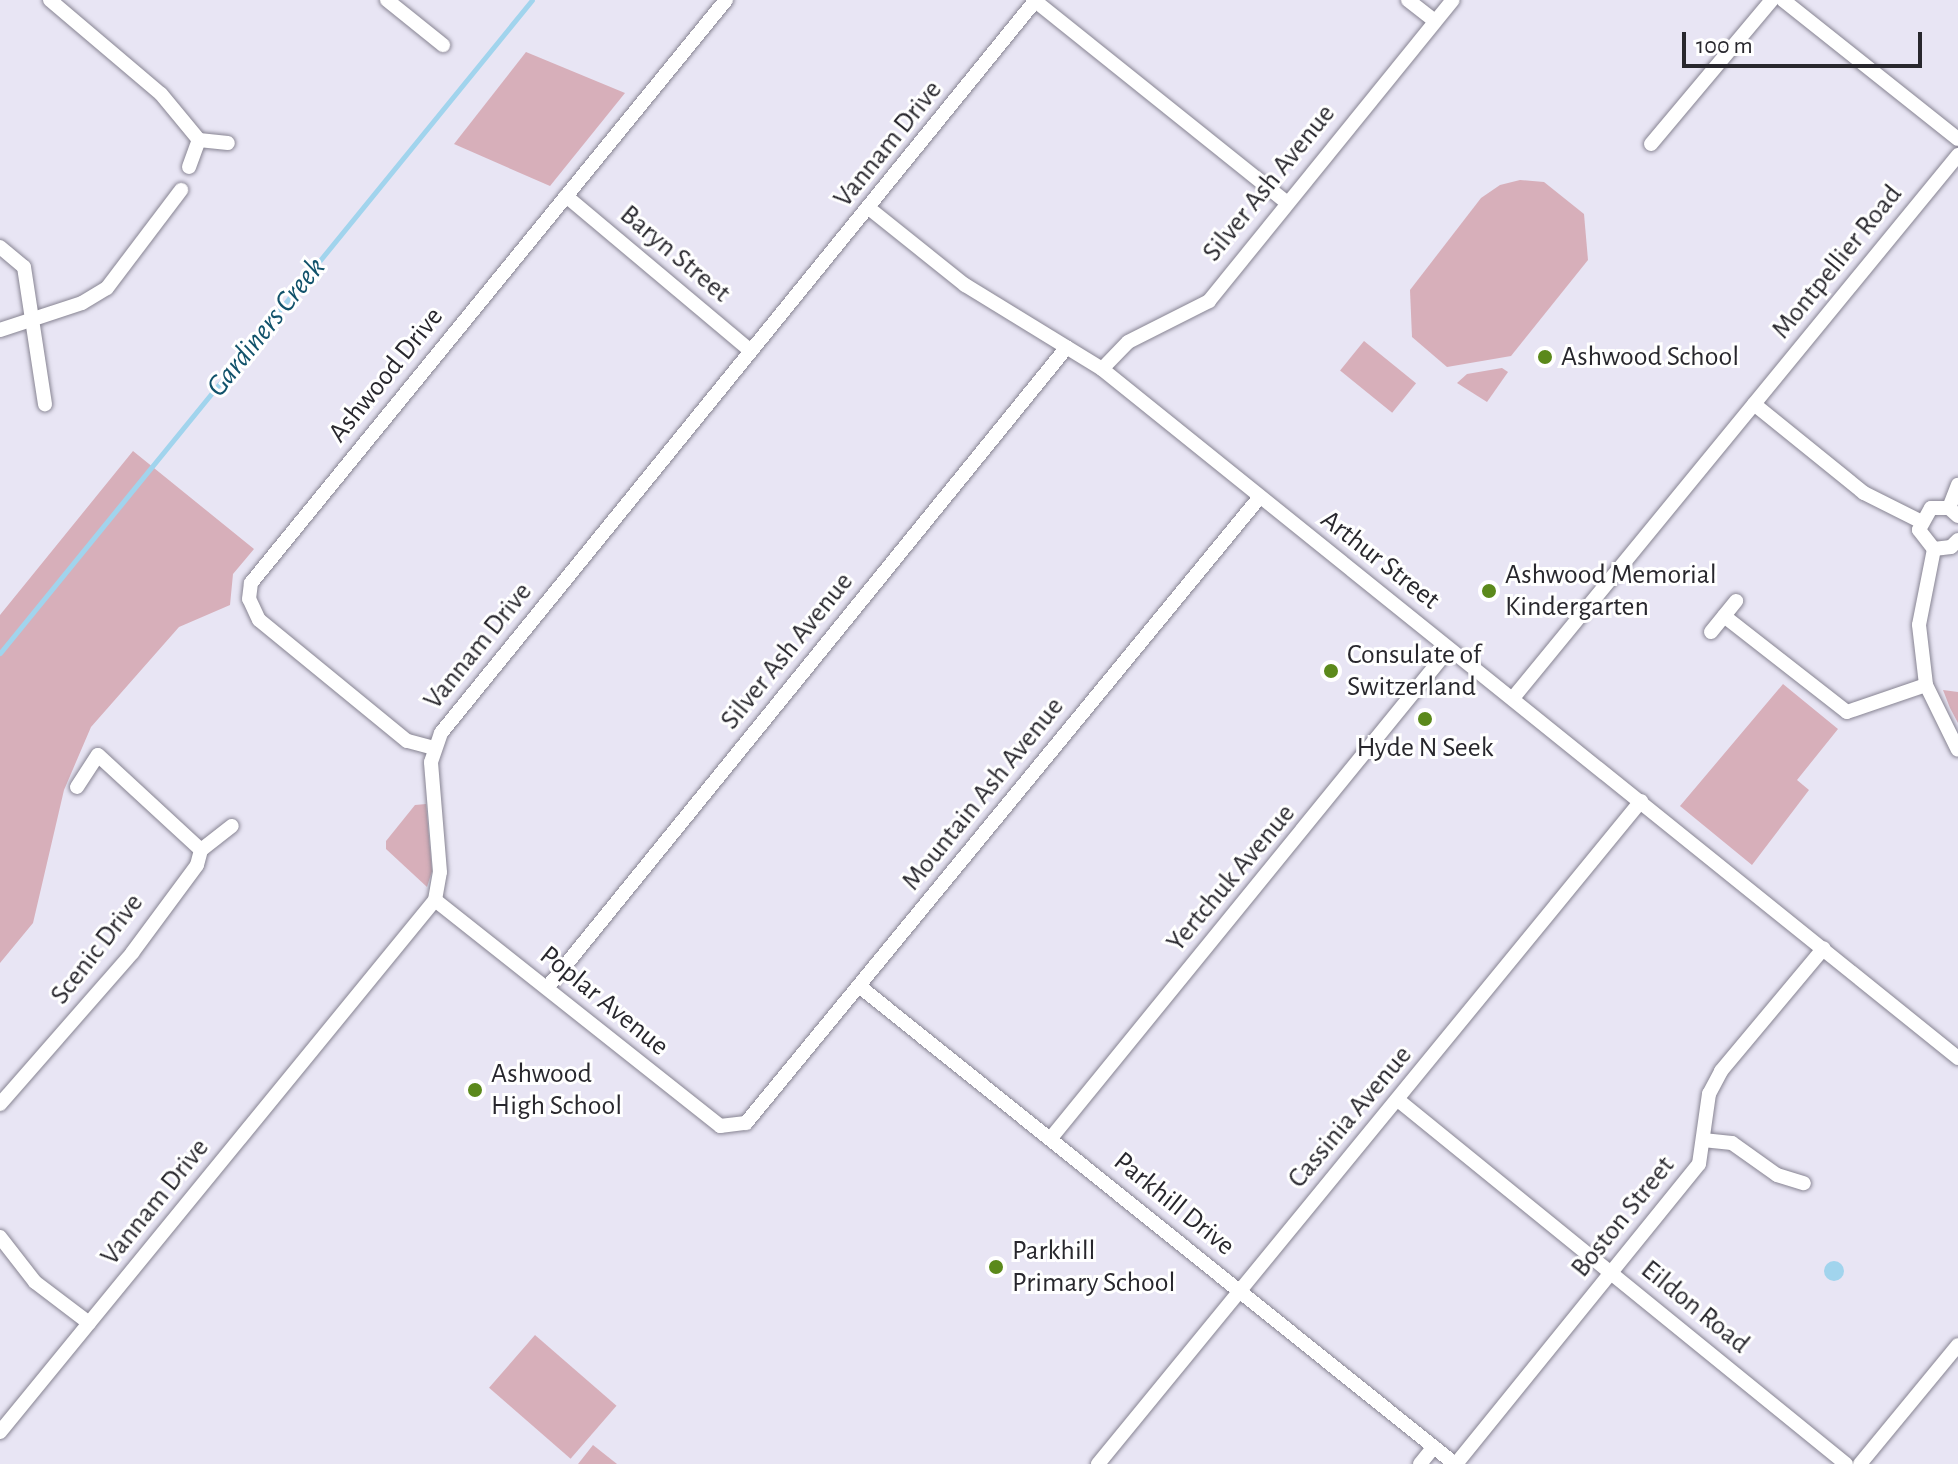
<!DOCTYPE html>
<style>
body{margin:0}
#map{position:relative;width:1958px;height:1464px;overflow:hidden;background:#e8e5f4;font-family:"Alegreya Sans",sans-serif}
div>[style]{position:absolute}
.green>*{inset:0;background:#d7afba;transform-origin:0 0}
.water>*{inset:0;background:#a1d4ed}
.round{border-radius:50%}
.stream>*{height:5px;margin:-2.5px;padding:0 2.5px;transform-origin:2.5px;border-radius:2.5px;background:#a1d4ed}
.roads{filter:drop-shadow(0 0 2px #878492) drop-shadow(0 0 2px #878492)}
.minor>*{height:14px;margin:-7px;padding:0 7px;transform-origin:7px;border-radius:7px;background:#fff}
.dots>*{width:22px;height:22px;translate:-50% -50%;box-sizing:border-box;border:4px solid #fff;border-radius:50%}
span{translate:-50% -50%;white-space:nowrap;text-align:center;line-height:1.15;-webkit-text-stroke:6px #fff;paint-order:stroke}
.street-label{font-size:28px;color:#28272d}
.poi-label{font-size:28px;color:#28272d}
.left{translate:0 -50%;text-align:left}
.water-label{font-size:30px;color:#11526b;font-style:italic}
.scale{position:absolute;left:1682px;top:32px;width:240px;height:36px;box-sizing:border-box;border:4px solid #28272d;border-top:0;padding-left:10px;font-size:24px;line-height:28px;white-space:nowrap;color:#28272d;-webkit-text-stroke:6px #fff;paint-order:stroke}
</style>
<div id="map">
<div class="green">
<i style="clip-path:polygon(526px 52px,625px 93px,550px 186px,454px 144px)"></i>
<i style="clip-path:polygon(1520px 180px,1544px 182px,1584px 214px,1588px 260px,1511px 356px,1447px 367px,1412px 337px,1410px 290px,1481px 198px,1500px 185px)"></i>
<i style="left:1364px;top:341px;width:67px;height:38px;rotate:39deg"></i>
<i style="clip-path:polygon(1502px 368px,1508px 372px,1487px 402px,1457px 383px,1467px 374px)"></i>
<i style="clip-path:polygon(133px 451px,254px 549px,233px 574px,230px 605px,179px 627px,91px 727px,64px 790px,33px 923px,0 963px,0 615px)"></i>
<i style="clip-path:polygon(1783px 684px,1838px 729px,1797px 780px,1809px 790px,1752px 865px,1680px 806px)"></i>
<i style="clip-path:polygon(1943px 690px,1958px 692px,1958px 723px,1950px 708px)"></i>
<i style="clip-path:polygon(426px 804px,432px 871px,427px 887px,386px 849px,386px 841px,415px 805px)"></i>
<i style="left:535px;top:1335px;width:108px;height:70px;rotate:41deg"></i>
<i style="clip-path:polygon(593px 1445px,617px 1464px,578px 1464px)"></i>
</div>
<div class="water">
<i class="round" style="left:1824px;top:1261px;width:20px;height:20px"></i>
</div>
<div class="stream">
<i style="left:0;top:653px;width:842px;rotate:-50.83deg"></i>
</div>
<div class="roads">
<div class="minor">
<i style="left:50px;top:0;width:145px;rotate:40.3deg"></i>
<i style="left:161px;top:94px;width:60px;rotate:50.4deg"></i>
<i style="left:199px;top:140px;width:29px;rotate:6deg"></i>
<i style="left:387px;top:0;width:72px;rotate:38.8deg"></i>
<i style="left:1034px;top:0;width:322px;rotate:38.7deg"></i>
<i style="left:1408px;top:0;width:34px;rotate:38deg"></i>
<i style="left:1783px;top:0;width:223px;rotate:38.5deg"></i>
<i style="left:1651px;top:144px;width:188px;rotate:-50deg"></i>
<i style="left:189px;top:167px;width:29px;rotate:-70deg"></i>
<i style="left:566px;top:196px;width:241px;rotate:40deg"></i>
<i style="left:870px;top:209px;width:122px;rotate:38.7deg"></i>
<i style="left:965px;top:285px;width:161px;rotate:31.5deg"></i>
<i style="left:1102px;top:369px;width:1099px;rotate:38.83deg"></i>
<i style="left:0;top:247px;width:31px;rotate:40deg"></i>
<i style="left:24px;top:267px;width:139px;rotate:81.3deg"></i>
<i style="left:0;top:330px;width:86px;rotate:-18.2deg"></i>
<i style="left:82px;top:303px;width:29px;rotate:-31deg"></i>
<i style="left:107px;top:288px;width:123px;rotate:-52.9deg"></i>
<i style="left:1102px;top:369px;width:37px;rotate:-46deg"></i>
<i style="left:1128px;top:342px;width:91px;rotate:-26.8deg"></i>
<i style="left:1209px;top:301px;width:387px;rotate:-51deg"></i>
<i style="left:1754px;top:404px;width:141px;rotate:39deg"></i>
<i style="left:1864px;top:493px;width:63px;rotate:26.6deg"></i>
<i style="left:1949px;top:508px;width:25px;rotate:-69deg"></i>
<i style="left:1958px;top:516px;width:12px;rotate:-138deg"></i>
<i style="left:1949px;top:508px;width:18px;rotate:180deg"></i>
<i style="left:1931px;top:508px;width:25px;rotate:119deg"></i>
<i style="left:1919px;top:530px;width:24px;rotate:52deg"></i>
<i style="left:1934px;top:549px;width:17px;rotate:-7deg"></i>
<i style="left:1951px;top:547px;width:10px;rotate:-45deg"></i>
<i style="left:1934px;top:549px;width:77px;rotate:101.2deg"></i>
<i style="left:1919px;top:625px;width:60px;rotate:83.3deg"></i>
<i style="left:1926px;top:685px;width:72px;rotate:63.8deg"></i>
<i style="left:1724px;top:616px;width:156px;rotate:38deg"></i>
<i style="left:1847px;top:712px;width:83px;rotate:-18.9deg"></i>
<i style="left:1711px;top:632px;width:40px;rotate:-51deg"></i>
<i style="left:1513px;top:698px;width:702px;rotate:-50.66deg"></i>
<i style="left:434px;top:748px;width:28px;rotate:-165deg"></i>
<i style="left:407px;top:741px;width:191px;rotate:-140.7deg"></i>
<i style="left:259px;top:620px;width:23px;rotate:-115deg"></i>
<i style="left:249px;top:599px;width:16px;rotate:-83deg"></i>
<i style="left:251px;top:583px;width:752px;rotate:-50.83deg"></i>
<i style="left:77px;top:787px;width:38px;rotate:-57deg"></i>
<i style="left:98px;top:755px;width:140px;rotate:42.7deg"></i>
<i style="left:435px;top:900px;width:364px;rotate:38.4deg"></i>
<i style="left:720px;top:1126px;width:26px;rotate:-7deg"></i>
<i style="left:746px;top:1123px;width:809px;rotate:-50.62deg"></i>
<i style="left:859px;top:986px;width:764px;rotate:38.73deg"></i>
<i style="left:547px;top:988px;width:825px;rotate:-50.95deg"></i>
<i style="left:1398px;top:1100px;width:577px;rotate:39.09deg"></i>
<i style="left:0;top:1104px;width:201px;rotate:-48.8deg"></i>
<i style="left:132px;top:953px;width:109px;rotate:-53.5deg"></i>
<i style="left:197px;top:865px;width:16px;rotate:-75deg"></i>
<i style="left:201px;top:850px;width:39px;rotate:-38deg"></i>
<i style="left:1051px;top:1138px;width:630px;rotate:-50.86deg"></i>
<i style="left:1703px;top:1140px;width:29px;rotate:6deg"></i>
<i style="left:1732px;top:1143px;width:55px;rotate:35.4deg"></i>
<i style="left:1777px;top:1175px;width:28px;rotate:17deg"></i>
<i style="left:0;top:1237px;width:57px;rotate:52.1deg"></i>
<i style="left:35px;top:1282px;width:68px;rotate:37.2deg"></i>
<i style="left:0;top:1432px;width:687px;rotate:-50.73deg"></i>
<i style="left:435px;top:900px;width:28px;rotate:-80deg"></i>
<i style="left:440px;top:872px;width:110px;rotate:-94.7deg"></i>
<i style="left:431px;top:762px;width:31px;rotate:-71deg"></i>
<i style="left:441px;top:733px;width:943px;rotate:-50.94deg"></i>
<i style="left:1098px;top:1464px;width:857px;rotate:-50.68deg"></i>
<i style="left:1420px;top:1464px;width:22px;rotate:-51deg"></i>
<i style="left:1456px;top:1464px;width:386px;rotate:-51deg"></i>
<i style="left:1699px;top:1164px;width:71px;rotate:-81.9deg"></i>
<i style="left:1709px;top:1094px;width:26px;rotate:-62deg"></i>
<i style="left:1721px;top:1071px;width:160px;rotate:-50.1deg"></i>
<i style="left:1860px;top:1464px;width:154px;rotate:-50.5deg"></i>
</div>
</div>
<div class="dots">
<i style="left:1545px;top:357px;background:#5b891b"></i>
<i style="left:1489px;top:591px;background:#5b891b"></i>
<i style="left:1331px;top:671px;background:#5b891b"></i>
<i style="left:1425px;top:719px;background:#5b891b"></i>
<i style="left:475px;top:1090px;background:#5b891b"></i>
<i style="left:996px;top:1267px;background:#5b891b"></i>
</div>
<div class="street-label">
<span style="left:888px;top:144px;rotate:-51deg">Vannam Drive</span>
<span style="left:1269px;top:183px;rotate:-51deg">Silver Ash Avenue</span>
<span style="left:675px;top:254px;rotate:40deg">Baryn Street</span>
<span style="left:1837px;top:262px;rotate:-51deg">Montpellier Road</span>
<span style="left:386px;top:375px;rotate:-51deg">Ashwood Drive</span>
<span style="left:1380px;top:560px;rotate:38deg">Arthur Street</span>
<span style="left:478px;top:646px;rotate:-51deg">Vannam Drive</span>
<span style="left:787px;top:651px;rotate:-51deg">Silver Ash Avenue</span>
<span style="left:983px;top:794px;rotate:-51deg">Mountain Ash Avenue</span>
<span style="left:1231px;top:878px;rotate:-50deg">Yertchuk Avenue</span>
<span style="left:97px;top:949px;rotate:-52deg">Scenic Drive</span>
<span style="left:604px;top:1001px;rotate:39deg">Poplar Avenue</span>
<span style="left:1350px;top:1117px;rotate:-50deg">Cassinia Avenue</span>
<span style="left:155px;top:1202px;rotate:-51deg">Vannam Drive</span>
<span style="left:1174px;top:1204px;rotate:39deg">Parkhill Drive</span>
<span style="left:1623px;top:1217px;rotate:-51deg">Boston Street</span>
<span style="left:1695px;top:1307px;rotate:39deg">Eildon Road</span>
</div>
<div class="poi-label">
<span class="left" style="left:1561px;top:357px">Ashwood School</span>
<span class="left" style="left:1505px;top:591px">Ashwood Memorial<br>Kindergarten</span>
<span class="left" style="left:1347px;top:671px">Consulate of<br>Switzerland</span>
<span style="left:1425px;top:748px">Hyde N Seek</span>
<span class="left" style="left:491px;top:1090px">Ashwood<br>High School</span>
<span class="left" style="left:1012px;top:1267px">Parkhill<br>Primary School</span>
</div>
<div class="water-label">
<span style="left:266px;top:327px;rotate:-51deg">Gardiners Creek</span>
</div>
<div class="scale">100 m</div>
</div>
